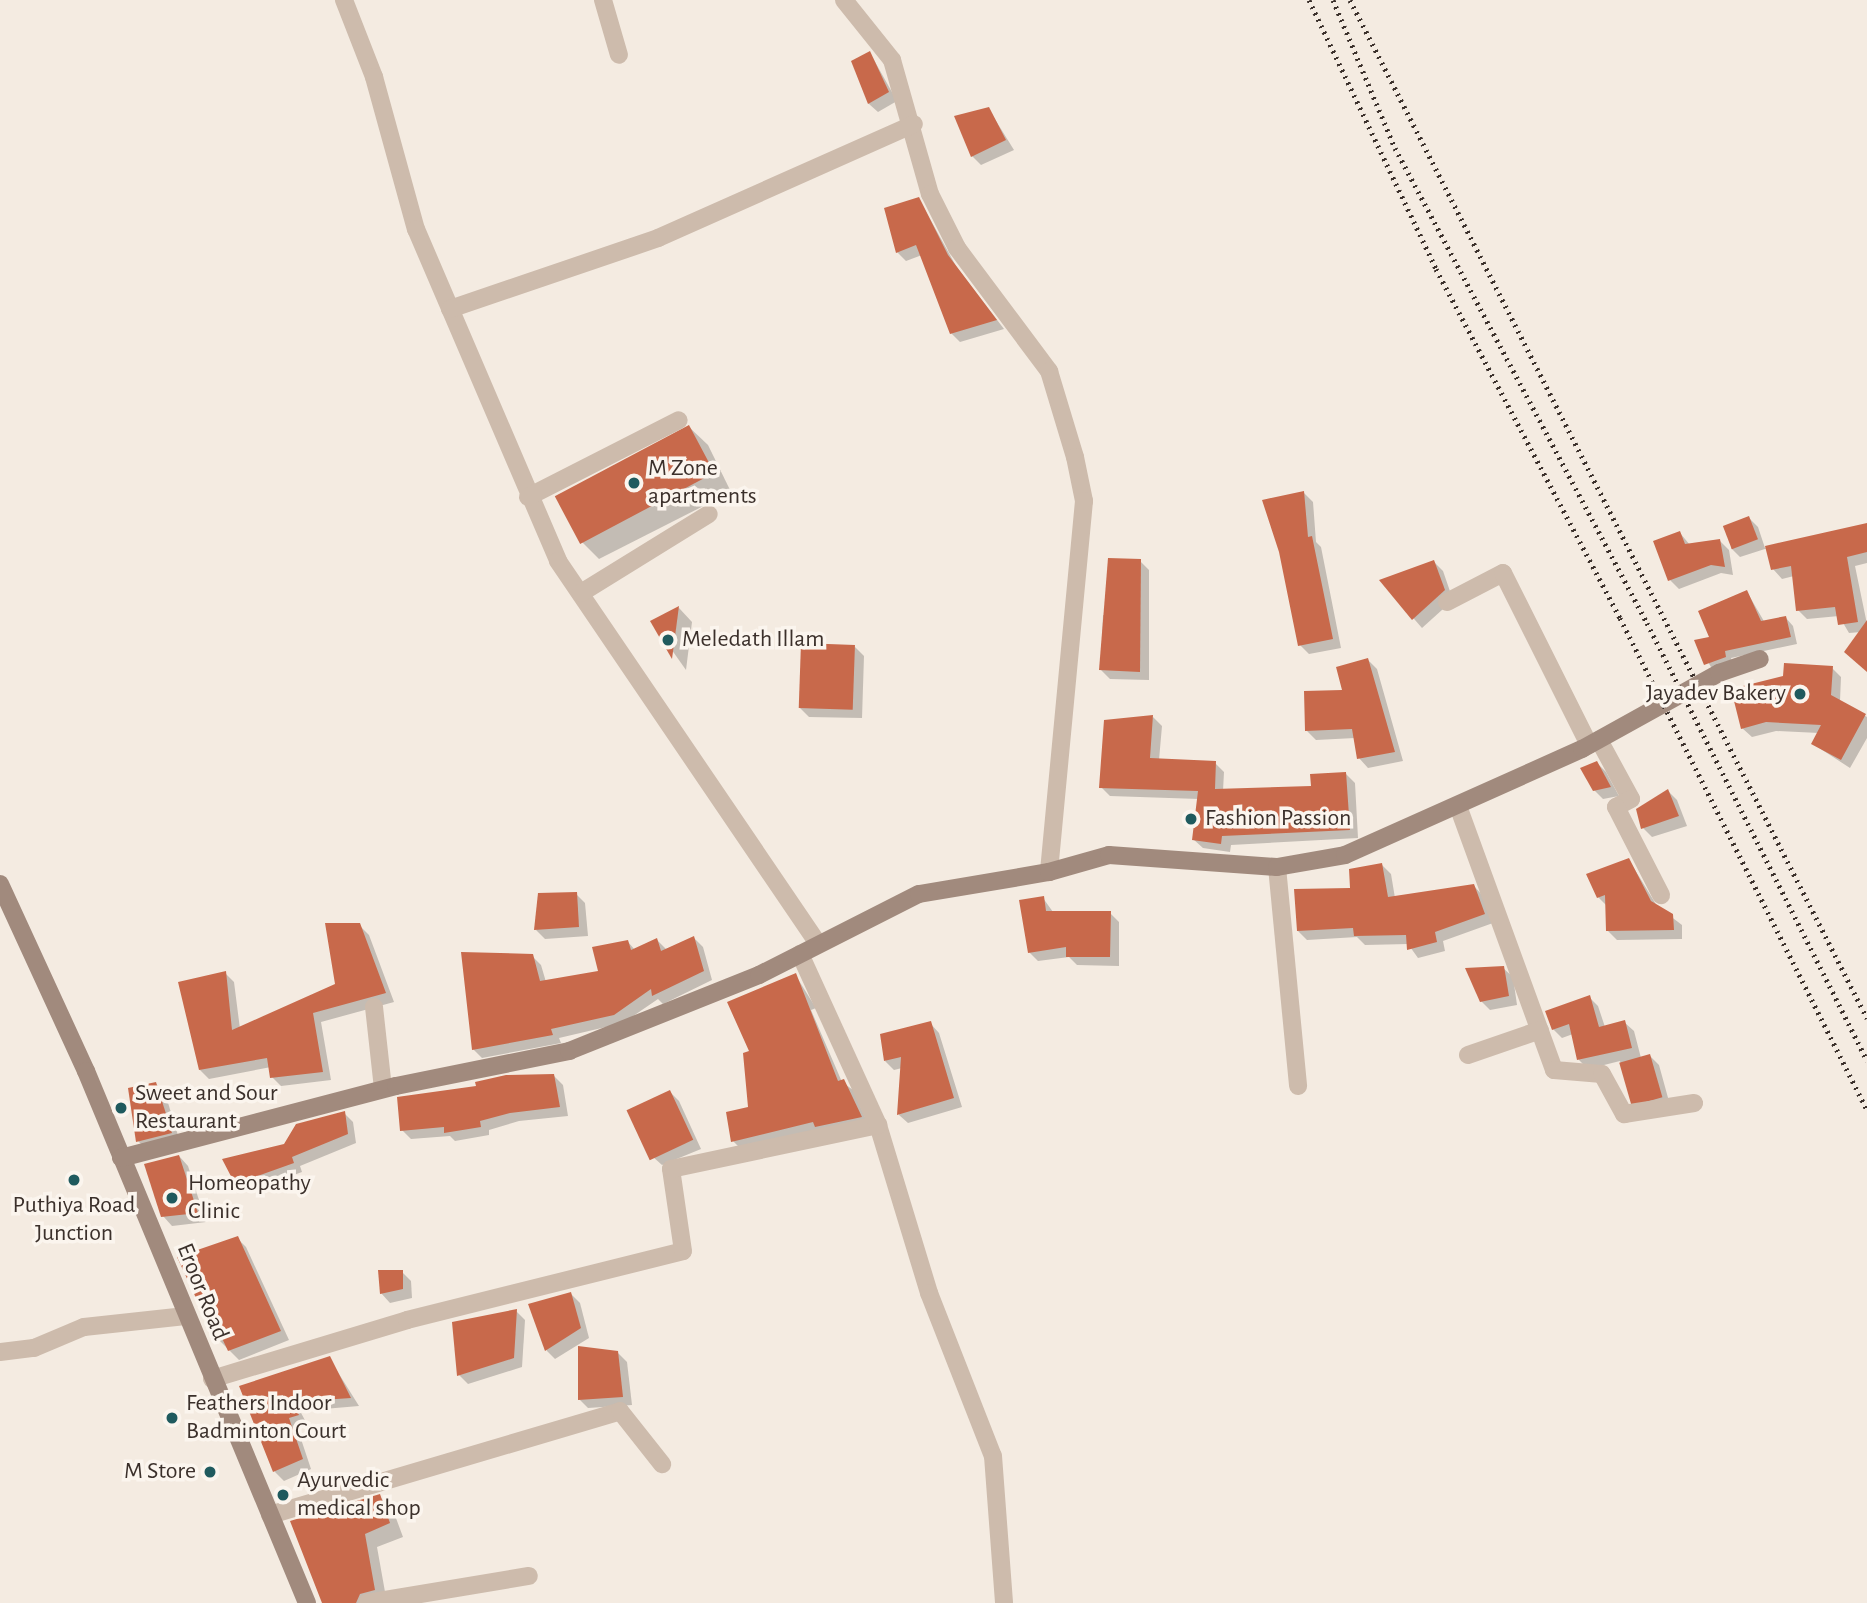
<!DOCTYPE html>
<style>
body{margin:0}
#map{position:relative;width:1867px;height:1603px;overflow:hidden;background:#f4ebe1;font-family:"Alegreya Sans",sans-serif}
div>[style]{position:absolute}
.shadow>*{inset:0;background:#0003}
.building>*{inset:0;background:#c8694b;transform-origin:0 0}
.minor>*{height:18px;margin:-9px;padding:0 9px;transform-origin:9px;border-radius:9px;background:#cdbbac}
.secondary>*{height:18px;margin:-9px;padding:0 9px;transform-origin:9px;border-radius:9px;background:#a18a7d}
.rail>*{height:5px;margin-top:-2.5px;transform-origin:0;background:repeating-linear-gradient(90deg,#3b302b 0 2px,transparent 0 7px)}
.dots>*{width:19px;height:19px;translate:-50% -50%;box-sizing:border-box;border:4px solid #fbf5ee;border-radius:50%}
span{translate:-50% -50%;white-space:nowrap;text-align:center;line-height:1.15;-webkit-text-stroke:7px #fbf5ee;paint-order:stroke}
.poi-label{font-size:24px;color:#3b302b}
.left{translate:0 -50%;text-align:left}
.right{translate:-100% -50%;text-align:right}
.street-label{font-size:24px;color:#3b302b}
</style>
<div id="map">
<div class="shadow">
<i style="clip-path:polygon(870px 53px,897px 101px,878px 112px,869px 104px,854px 62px)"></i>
<i style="clip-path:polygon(988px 108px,1014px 150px,981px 165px,972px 156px)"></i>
<i style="clip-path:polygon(919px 199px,956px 266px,1004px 329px,960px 342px,951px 333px,922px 255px,906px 261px,897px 252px)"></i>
<i style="clip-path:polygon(689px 427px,708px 445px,731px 492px,599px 559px,580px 540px)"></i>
<i style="clip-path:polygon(1304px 493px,1313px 502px,1316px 542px,1321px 547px,1341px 648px,1309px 654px,1300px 645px)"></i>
<i style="clip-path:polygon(1749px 518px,1758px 527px,1765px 548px,1867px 524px,1867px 563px,1855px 566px,1867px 624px,1867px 671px,1861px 632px,1849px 633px,1839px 616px,1807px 619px,1798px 610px,1794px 576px,1782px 579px,1773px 569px,1768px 548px,1740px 557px,1731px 548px)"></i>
<i style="clip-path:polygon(1680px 533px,1690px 545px,1720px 541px,1729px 550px,1733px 575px,1721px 573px,1679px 589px,1670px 580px)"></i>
<i style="clip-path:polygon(1140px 561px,1149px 570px,1149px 680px,1110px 679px,1101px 670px,1103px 615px,1108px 615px)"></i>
<i style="clip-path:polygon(1434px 562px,1443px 571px,1453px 600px,1422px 628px,1381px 581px)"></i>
<i style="clip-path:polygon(1747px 592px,1765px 623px,1786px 618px,1793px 626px,1797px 644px,1731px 658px,1733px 665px,1714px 672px,1696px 642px,1711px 638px)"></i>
<i style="clip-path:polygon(679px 608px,692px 622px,686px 670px,652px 622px)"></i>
<i style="clip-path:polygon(855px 647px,864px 656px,862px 718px,809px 717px,800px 708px)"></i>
<i style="clip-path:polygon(1368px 660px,1377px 669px,1403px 761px,1368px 768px,1359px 758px,1355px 738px,1316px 740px,1307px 731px)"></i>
<i style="clip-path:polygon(1832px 668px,1841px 677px,1840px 701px,1867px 717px,1867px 738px,1850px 768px,1813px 744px,1819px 733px,1776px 731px,1752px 737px,1742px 728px,1784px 678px)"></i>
<i style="clip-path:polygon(1153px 717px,1162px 726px,1159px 760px,1215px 763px,1224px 772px,1223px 791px,1313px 788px,1346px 774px,1355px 783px,1358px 838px,1231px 845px,1230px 852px,1203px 848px,1193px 839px,1199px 799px,1110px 796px,1101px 787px)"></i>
<i style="clip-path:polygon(1597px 763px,1606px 772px,1619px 796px,1603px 799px,1594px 790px)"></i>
<i style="clip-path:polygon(1668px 791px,1677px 800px,1687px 826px,1652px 837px,1643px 828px)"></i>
<i style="clip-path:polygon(1629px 860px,1657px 906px,1682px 925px,1682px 939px,1617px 940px,1608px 931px,1607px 906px,1598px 897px)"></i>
<i style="clip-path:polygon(1382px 865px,1391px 874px,1395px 898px,1474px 886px,1483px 896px,1493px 923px,1443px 941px,1445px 951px,1418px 958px,1408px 944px,1365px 945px,1357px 937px,1307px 940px,1298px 931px)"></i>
<i style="clip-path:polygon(576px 894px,585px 903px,588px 936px,545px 939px,536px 930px)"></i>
<i style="clip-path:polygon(1043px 898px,1053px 912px,1110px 913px,1119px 922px,1119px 966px,1077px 965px,1069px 957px,1038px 961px,1029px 952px)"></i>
<i style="clip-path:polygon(359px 925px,369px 935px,394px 1002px,321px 1022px,331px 1080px,281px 1086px,272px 1077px,271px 1067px,209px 1079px,200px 1070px,225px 973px,234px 982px,240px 1029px,337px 985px)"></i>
<i style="clip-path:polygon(694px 938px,703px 947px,712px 980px,663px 1004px,658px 999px,623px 1023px,559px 1038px,561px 1043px,482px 1058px,473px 1049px,532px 956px,541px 965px,546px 982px,601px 972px,628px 942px,635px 950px,657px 940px,666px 949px)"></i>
<i style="clip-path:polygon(1503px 968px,1513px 977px,1517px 1005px,1490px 1010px,1481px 1001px)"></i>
<i style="clip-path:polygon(796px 976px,816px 1008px,811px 1010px,842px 1082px,853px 1090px,869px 1126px,742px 1150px,733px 1141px,750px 1108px,752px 1052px)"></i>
<i style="clip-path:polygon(1589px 997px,1598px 1006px,1605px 1027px,1624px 1022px,1634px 1031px,1641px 1058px,1650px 1056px,1659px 1065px,1670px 1105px,1641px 1110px,1632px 1101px,1620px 1061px,1588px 1069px,1579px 1060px,1573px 1034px,1562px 1038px,1553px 1029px)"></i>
<i style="clip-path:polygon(930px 1023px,939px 1033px,962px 1107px,908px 1123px,899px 1115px,902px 1068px,894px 1070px,885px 1061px)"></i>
<i style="clip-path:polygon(554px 1076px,563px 1085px,568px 1116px,519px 1121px,489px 1130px,489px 1135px,455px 1141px,450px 1136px,411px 1139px,402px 1130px)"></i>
<i style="clip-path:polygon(156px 1084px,165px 1093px,180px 1142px,147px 1150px,138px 1141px)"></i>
<i style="clip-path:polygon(670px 1092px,679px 1101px,701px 1149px,662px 1165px,652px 1156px)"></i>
<i style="clip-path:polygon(344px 1113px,353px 1122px,356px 1143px,300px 1166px,302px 1172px,246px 1192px,237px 1183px,285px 1145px)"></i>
<i style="clip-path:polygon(179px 1156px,188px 1166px,206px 1222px,172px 1226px,163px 1216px)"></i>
<i style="clip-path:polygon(237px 1238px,246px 1247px,289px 1340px,239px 1360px,217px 1338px)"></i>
<i style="clip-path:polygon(402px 1272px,411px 1281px,412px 1298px,390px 1303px,381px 1293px)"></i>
<i style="clip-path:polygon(571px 1294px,580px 1303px,589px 1338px,555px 1359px,547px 1351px,531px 1305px)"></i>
<i style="clip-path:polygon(516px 1311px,525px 1320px,522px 1367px,468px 1384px,459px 1375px,454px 1323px)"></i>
<i style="clip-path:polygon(618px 1353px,627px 1362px,632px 1405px,588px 1408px,579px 1399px)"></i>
<i style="clip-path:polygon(329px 1358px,359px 1406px,300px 1411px,307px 1424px,297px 1427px,311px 1469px,284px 1481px,275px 1472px,241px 1387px)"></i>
<i style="clip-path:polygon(379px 1496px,393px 1510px,403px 1537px,377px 1547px,387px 1603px,324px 1603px)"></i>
</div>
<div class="building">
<i style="clip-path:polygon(870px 51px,889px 92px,868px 104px,851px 61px)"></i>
<i style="clip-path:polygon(989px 107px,1006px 140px,971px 157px,954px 116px)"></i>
<i style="clip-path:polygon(919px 197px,948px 255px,997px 320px,950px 334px,916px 245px,896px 253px,884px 208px)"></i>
<i style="left:689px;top:425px;width:54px;height:152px;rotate:62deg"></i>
<i style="clip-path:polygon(1304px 491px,1308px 537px,1312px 536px,1333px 639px,1298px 646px,1279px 552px,1262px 500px)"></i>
<i style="left:1749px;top:516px;width:25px;height:28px;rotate:69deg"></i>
<i style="clip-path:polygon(1867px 523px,1867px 552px,1847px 557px,1858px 622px,1838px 625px,1835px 607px,1796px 611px,1791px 566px,1771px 570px,1765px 546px)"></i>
<i style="clip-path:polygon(1680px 531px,1685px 544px,1720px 539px,1725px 567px,1711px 565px,1668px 581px,1653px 541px)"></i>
<i style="clip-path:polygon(1108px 558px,1141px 559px,1140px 672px,1099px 670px)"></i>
<i style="clip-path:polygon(1434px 560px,1445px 590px,1412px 620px,1379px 580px)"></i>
<i style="clip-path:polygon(1747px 590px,1761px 621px,1786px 616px,1791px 637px,1725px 651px,1726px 657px,1704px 665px,1694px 640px,1709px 637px,1698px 611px)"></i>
<i style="clip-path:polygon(679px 606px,672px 659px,650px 621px)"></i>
<i style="clip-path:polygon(1867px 620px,1867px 672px,1844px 652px)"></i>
<i style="left:801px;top:643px;width:54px;height:65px;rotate:2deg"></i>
<i style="clip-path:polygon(1368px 658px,1395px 752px,1357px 759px,1352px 729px,1305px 731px,1304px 691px,1342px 690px,1336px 667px)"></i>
<i style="clip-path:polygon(1784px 663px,1833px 666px,1831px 695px,1866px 714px,1841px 760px,1811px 744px,1821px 725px,1766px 722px,1741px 729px,1731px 689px,1783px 676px)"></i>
<i style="clip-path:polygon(1153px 715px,1150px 758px,1216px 761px,1215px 789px,1311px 786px,1310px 774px,1346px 772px,1350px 830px,1222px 836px,1221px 844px,1192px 840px,1198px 791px,1099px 788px,1104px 720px)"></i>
<i style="clip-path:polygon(1597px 761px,1611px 787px,1593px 791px,1580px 768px)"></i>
<i style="clip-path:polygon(1668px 789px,1679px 816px,1641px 829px,1636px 809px)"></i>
<i style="clip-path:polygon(1629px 858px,1651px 901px,1673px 914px,1674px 930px,1606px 931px,1605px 895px,1597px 898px,1586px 874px)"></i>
<i style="clip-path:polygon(1382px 863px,1388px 897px,1474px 884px,1485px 914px,1435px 932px,1437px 942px,1407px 950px,1406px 935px,1354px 936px,1353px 928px,1297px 931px,1294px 889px,1350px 888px,1349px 869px)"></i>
<i style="clip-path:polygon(577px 892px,579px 927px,534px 930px,538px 893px)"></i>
<i style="clip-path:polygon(1044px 896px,1046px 911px,1111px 911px,1110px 957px,1066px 957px,1066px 947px,1028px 953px,1019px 900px)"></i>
<i style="clip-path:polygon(325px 923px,360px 923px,386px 993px,313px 1013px,323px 1072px,270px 1078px,267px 1058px,199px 1070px,178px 982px,226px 971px,232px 1030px,335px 984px)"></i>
<i style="clip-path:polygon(694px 936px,704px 971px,652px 996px,651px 989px,614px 1015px,551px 1029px,553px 1035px,472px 1050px,461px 952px,533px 954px,540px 981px,598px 971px,592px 947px,628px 940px,631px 950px,657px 938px,661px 951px)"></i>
<i style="clip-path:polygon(1504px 966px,1509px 996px,1480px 1002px,1465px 968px)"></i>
<i style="clip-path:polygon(796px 973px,838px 1081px,844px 1079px,862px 1117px,815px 1127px,813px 1122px,731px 1142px,726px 1112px,748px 1107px,743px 1053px,749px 1051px,727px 1002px)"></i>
<i style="clip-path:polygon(1590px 995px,1599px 1027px,1625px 1020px,1632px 1048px,1577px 1060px,1569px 1024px,1552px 1030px,1545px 1011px)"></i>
<i style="clip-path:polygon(931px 1021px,954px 1098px,897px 1115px,901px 1057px,884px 1061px,880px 1034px)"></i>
<i style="left:1650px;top:1054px;width:45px;height:32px;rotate:74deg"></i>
<i style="clip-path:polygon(554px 1074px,560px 1107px,510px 1113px,480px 1121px,481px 1127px,444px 1133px,444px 1127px,400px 1131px,397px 1097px,476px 1086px,475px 1082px,506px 1075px)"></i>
<i style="clip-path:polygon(156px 1082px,172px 1133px,136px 1142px,128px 1088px)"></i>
<i style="left:670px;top:1090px;width:55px;height:48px;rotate:65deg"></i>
<i style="clip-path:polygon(345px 1111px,348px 1134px,292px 1157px,294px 1163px,235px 1184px,222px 1159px,284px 1144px,296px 1124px)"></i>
<i style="clip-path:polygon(179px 1155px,198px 1213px,161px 1217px,144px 1164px)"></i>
<i style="clip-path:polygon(238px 1236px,281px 1331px,228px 1351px,221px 1336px,215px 1339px,177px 1257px)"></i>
<i style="clip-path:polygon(378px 1270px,403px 1270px,403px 1289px,380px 1294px)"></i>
<i style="clip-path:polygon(571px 1292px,581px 1328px,545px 1351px,528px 1304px)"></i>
<i style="clip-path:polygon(517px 1309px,514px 1358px,457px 1376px,452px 1322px)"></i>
<i style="clip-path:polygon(578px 1346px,618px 1351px,623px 1397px,578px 1400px)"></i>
<i style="clip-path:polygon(330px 1356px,351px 1398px,293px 1402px,299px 1415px,289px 1418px,303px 1459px,273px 1472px,239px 1386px)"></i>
<i style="clip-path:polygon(380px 1494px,390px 1523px,365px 1534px,375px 1590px,360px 1594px,356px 1603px,322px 1603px,290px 1521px)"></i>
</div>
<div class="minor">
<i style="left:344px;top:0;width:83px;rotate:68.7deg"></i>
<i style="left:374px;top:77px;width:158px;rotate:74.6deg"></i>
<i style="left:416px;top:229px;width:361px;rotate:66.8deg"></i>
<i style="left:558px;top:561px;width:463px;rotate:55.8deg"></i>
<i style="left:603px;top:0;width:57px;rotate:73.8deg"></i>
<i style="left:844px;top:0;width:77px;rotate:51.3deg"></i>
<i style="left:892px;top:60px;width:139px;rotate:74.2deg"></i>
<i style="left:930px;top:194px;width:60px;rotate:63.4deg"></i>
<i style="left:957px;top:248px;width:154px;rotate:53.2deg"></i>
<i style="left:1049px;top:371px;width:90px;rotate:73.2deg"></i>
<i style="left:1075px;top:457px;width:45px;rotate:78.4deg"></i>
<i style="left:1084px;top:501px;width:373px;rotate:95.4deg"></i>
<i style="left:450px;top:309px;width:220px;rotate:-18.8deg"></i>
<i style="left:658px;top:238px;width:280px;rotate:-24deg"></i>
<i style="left:528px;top:497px;width:169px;rotate:-27deg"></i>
<i style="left:581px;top:593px;width:150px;rotate:-31.7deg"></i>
<i style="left:1447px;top:602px;width:63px;rotate:-27.4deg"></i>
<i style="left:1503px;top:573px;width:192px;rotate:63.4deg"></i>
<i style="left:1599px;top:740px;width:67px;rotate:61.5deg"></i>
<i style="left:1631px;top:799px;width:17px;rotate:152deg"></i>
<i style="left:1616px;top:807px;width:99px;rotate:62.9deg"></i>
<i style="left:1458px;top:806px;width:281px;rotate:70deg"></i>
<i style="left:1554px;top:1070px;width:48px;rotate:4.8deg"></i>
<i style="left:1602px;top:1074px;width:46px;rotate:61.2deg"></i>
<i style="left:1624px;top:1114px;width:71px;rotate:-8.9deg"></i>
<i style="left:1277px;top:867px;width:220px;rotate:84.5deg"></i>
<i style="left:374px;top:1007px;width:82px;rotate:83.7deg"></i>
<i style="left:1468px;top:1055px;width:76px;rotate:-19.1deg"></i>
<i style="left:878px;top:1125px;width:176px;rotate:73.1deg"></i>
<i style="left:929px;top:1293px;width:175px;rotate:68.6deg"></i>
<i style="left:993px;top:1456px;width:147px;rotate:85.7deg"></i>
<i style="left:0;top:1352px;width:34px;rotate:-7deg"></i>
<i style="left:34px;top:1348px;width:54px;rotate:-22.8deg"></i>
<i style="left:84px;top:1327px;width:102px;rotate:-6.2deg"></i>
<i style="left:212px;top:1379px;width:204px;rotate:-16.8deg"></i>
<i style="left:407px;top:1320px;width:284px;rotate:-14deg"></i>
<i style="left:683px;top:1251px;width:83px;rotate:-98.3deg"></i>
<i style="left:671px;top:1169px;width:212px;rotate:-12deg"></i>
<i style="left:878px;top:1125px;width:188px;rotate:-114.5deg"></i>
<i style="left:270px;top:1515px;width:365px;rotate:-16.5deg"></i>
<i style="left:620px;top:1411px;width:68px;rotate:51.6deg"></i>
<i style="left:367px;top:1603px;width:164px;rotate:-9.5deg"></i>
</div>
<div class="secondary">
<i style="left:0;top:884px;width:206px;rotate:65.3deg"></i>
<i style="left:86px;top:1071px;width:576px;rotate:67.44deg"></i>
<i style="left:121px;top:1158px;width:284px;rotate:-14.7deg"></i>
<i style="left:396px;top:1086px;width:177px;rotate:-11.4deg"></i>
<i style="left:569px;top:1051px;width:205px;rotate:-21.8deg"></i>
<i style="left:759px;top:975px;width:179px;rotate:-26.9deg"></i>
<i style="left:919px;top:894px;width:132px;rotate:-9.6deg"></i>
<i style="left:1049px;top:872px;width:62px;rotate:-15.8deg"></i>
<i style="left:1109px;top:855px;width:168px;rotate:4.1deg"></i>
<i style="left:1277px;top:867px;width:69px;rotate:-10deg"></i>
<i style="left:1345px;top:855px;width:260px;rotate:-24.1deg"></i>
<i style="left:1582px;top:749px;width:157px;rotate:-29deg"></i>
<i style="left:1719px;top:673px;width:43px;rotate:-18.9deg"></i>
</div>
<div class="rail">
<i style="left:1309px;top:0;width:297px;rotate:64.7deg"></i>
<i style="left:1436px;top:269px;width:395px;rotate:62.2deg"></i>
<i style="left:1620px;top:618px;width:551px;rotate:63.34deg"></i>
<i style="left:1333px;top:0;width:160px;rotate:67.3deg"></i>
<i style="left:1395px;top:148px;width:538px;rotate:62.05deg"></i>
<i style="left:1647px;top:623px;width:490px;rotate:63.3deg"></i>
<i style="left:1350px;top:0;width:1142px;rotate:63.08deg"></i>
</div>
<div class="dots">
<i style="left:634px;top:483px;background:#1f5a5e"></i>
<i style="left:668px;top:640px;background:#1f5a5e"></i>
<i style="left:1800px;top:694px;background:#1f5a5e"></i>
<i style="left:1191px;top:819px;background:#1f5a5e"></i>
<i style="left:121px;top:1108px;background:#1f5a5e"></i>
<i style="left:74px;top:1180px;background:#1f5a5e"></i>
<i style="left:172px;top:1198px;background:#1f5a5e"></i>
<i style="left:172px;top:1418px;background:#1f5a5e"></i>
<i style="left:210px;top:1472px;background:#1f5a5e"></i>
<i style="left:283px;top:1495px;background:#1f5a5e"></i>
</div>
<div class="poi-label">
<span class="left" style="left:648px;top:483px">M Zone<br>apartments</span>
<span class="left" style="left:682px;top:640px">Meledath Illam</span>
<span class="right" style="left:1786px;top:694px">Jayadev Bakery</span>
<span class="left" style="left:1205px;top:819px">Fashion Passion</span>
<span class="left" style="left:135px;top:1108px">Sweet and Sour<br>Restaurant</span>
<span class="left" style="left:188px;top:1198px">Homeopathy<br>Clinic</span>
<span style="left:74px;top:1220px">Puthiya Road<br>Junction</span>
<span class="left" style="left:186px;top:1418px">Feathers Indoor<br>Badminton Court</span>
<span class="right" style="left:196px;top:1472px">M Store</span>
<span class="left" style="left:297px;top:1495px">Ayurvedic<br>medical shop</span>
</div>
<div class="street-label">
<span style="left:202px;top:1292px;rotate:68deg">Eroor Road</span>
</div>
</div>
